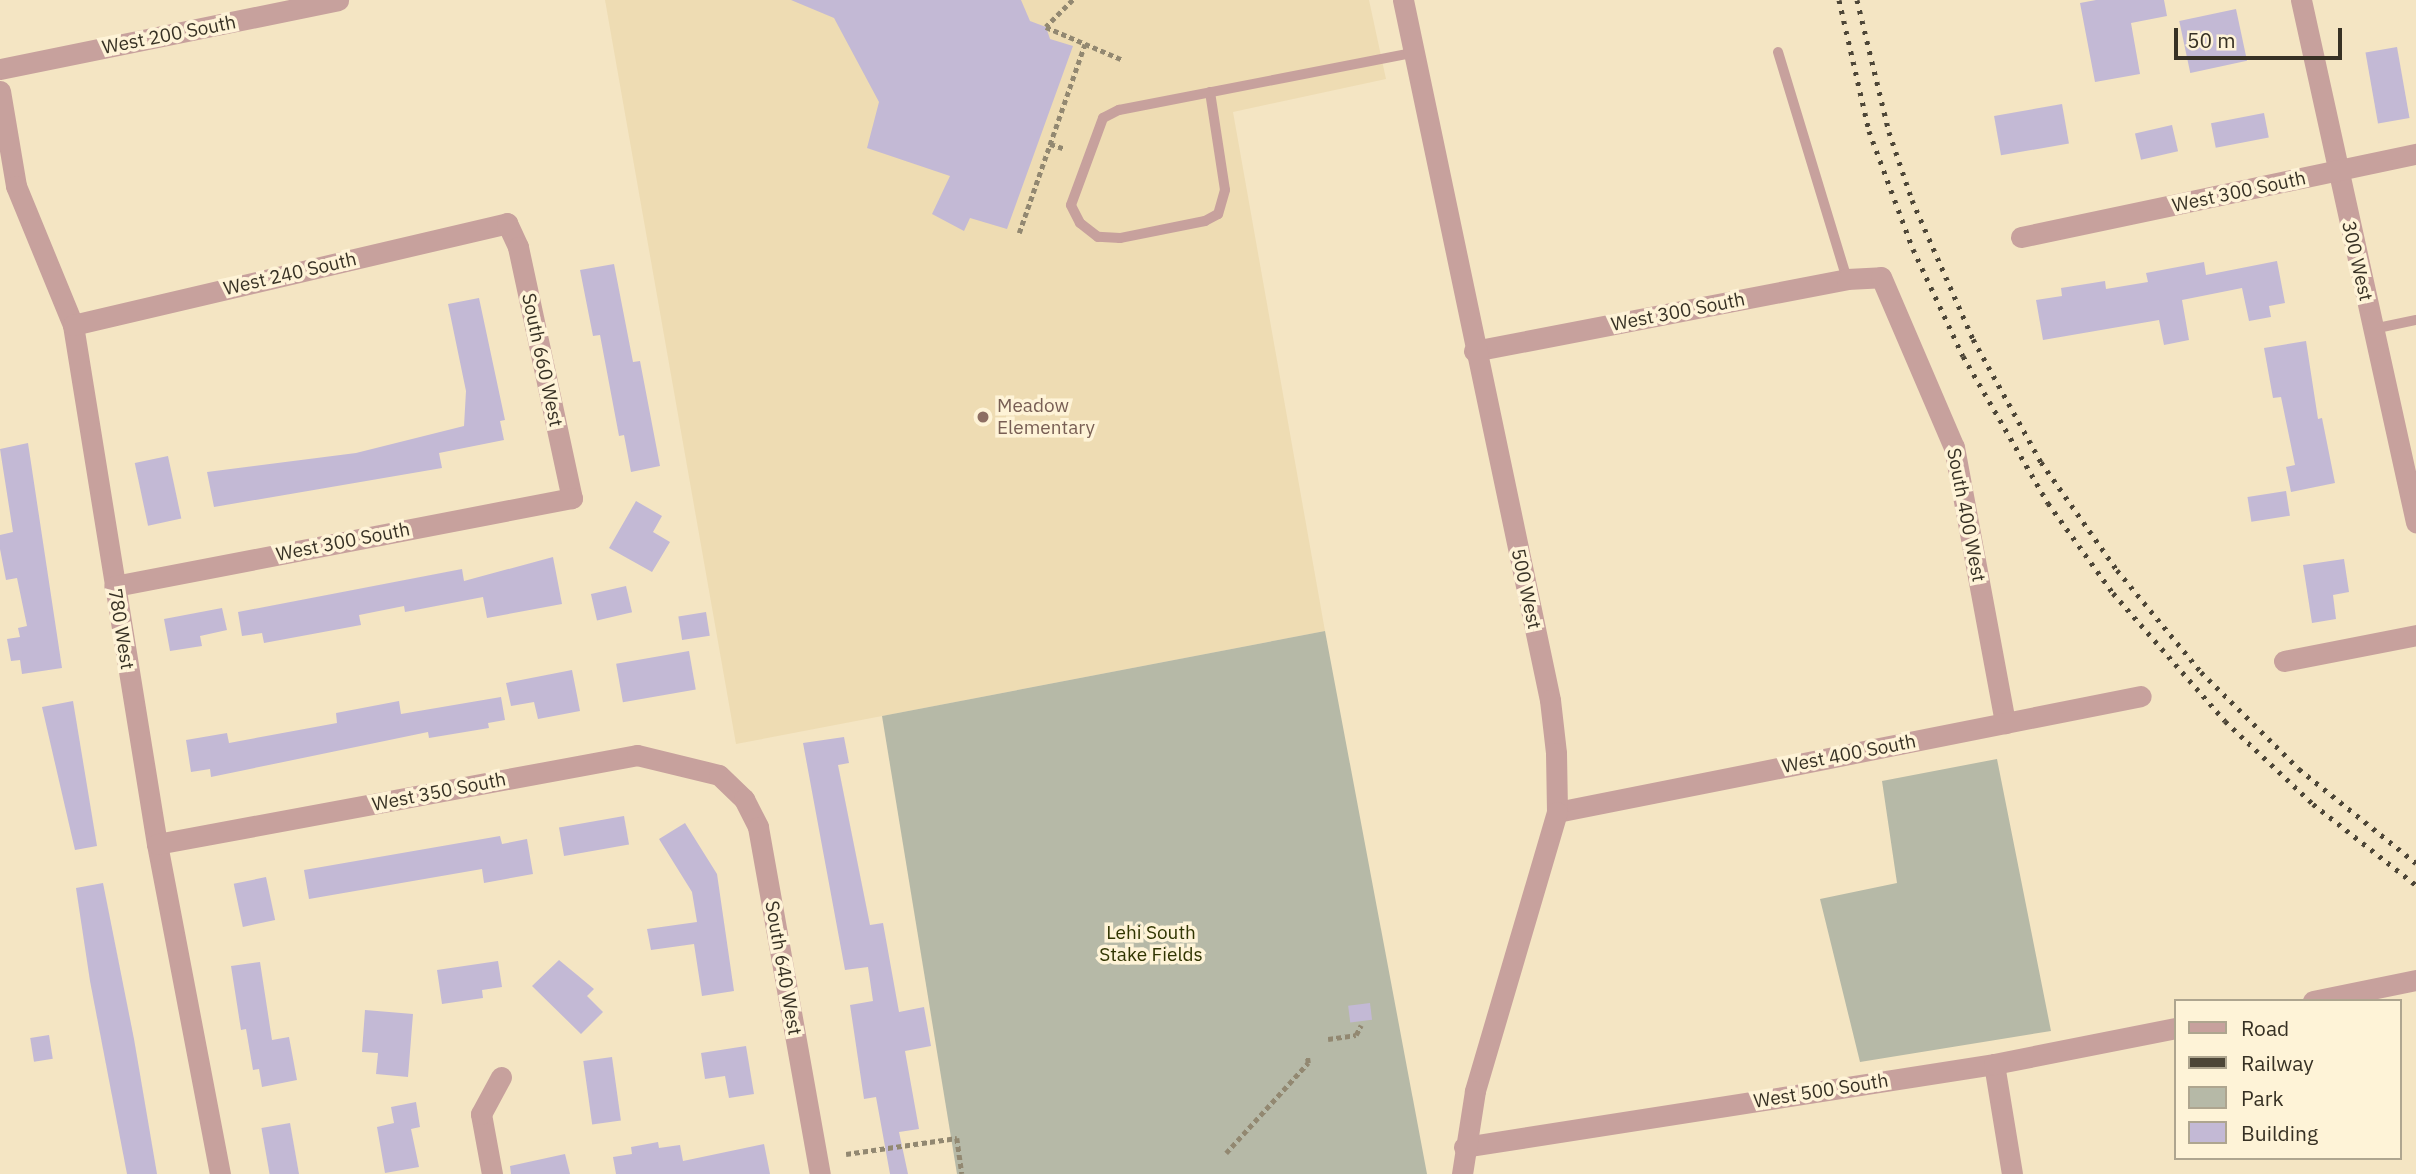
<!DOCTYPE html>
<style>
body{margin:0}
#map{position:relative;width:2416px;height:1174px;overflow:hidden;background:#f4e5c3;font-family:"IBM Plex Sans",sans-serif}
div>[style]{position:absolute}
.built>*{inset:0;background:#eedcb3}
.green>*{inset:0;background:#b6b9a7}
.building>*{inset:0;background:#c3b9d5;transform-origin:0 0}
.path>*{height:4.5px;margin-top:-2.25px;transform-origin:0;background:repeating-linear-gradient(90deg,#928871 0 5px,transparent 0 8.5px)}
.service>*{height:10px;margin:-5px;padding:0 5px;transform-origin:5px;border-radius:5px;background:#c7a19d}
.minor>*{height:21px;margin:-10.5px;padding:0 10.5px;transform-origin:10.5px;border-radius:10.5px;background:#c7a19d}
.tertiary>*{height:21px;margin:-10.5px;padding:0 10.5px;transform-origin:10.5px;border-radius:10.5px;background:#c7a19d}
.rail>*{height:5px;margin-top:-2.5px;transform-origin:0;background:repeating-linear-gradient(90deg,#4d4637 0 3.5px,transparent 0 10.5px)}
.dots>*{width:19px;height:19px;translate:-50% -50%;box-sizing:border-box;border:4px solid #fef3d7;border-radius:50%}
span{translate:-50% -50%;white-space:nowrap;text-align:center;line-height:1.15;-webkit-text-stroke:7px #fef3d7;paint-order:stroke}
.street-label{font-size:19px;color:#373124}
.education-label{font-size:19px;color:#785e54}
.left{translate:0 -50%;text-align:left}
.park-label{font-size:19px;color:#303501}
.legend{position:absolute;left:2174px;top:999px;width:228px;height:161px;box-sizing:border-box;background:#fef3d7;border:2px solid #aea58f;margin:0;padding:9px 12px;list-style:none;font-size:21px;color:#373124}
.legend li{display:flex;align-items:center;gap:14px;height:35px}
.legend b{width:35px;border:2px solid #aea58f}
.scale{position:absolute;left:2174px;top:28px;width:168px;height:32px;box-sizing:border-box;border:4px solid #373124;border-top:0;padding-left:9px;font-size:21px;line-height:24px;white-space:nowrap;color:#373124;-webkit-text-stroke:5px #fef3d7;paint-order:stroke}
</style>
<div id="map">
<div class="built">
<i style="clip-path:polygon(605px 0,1369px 0,1386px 79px,1233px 112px,1325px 631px,736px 744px)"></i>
</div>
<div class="green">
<i style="clip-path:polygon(1325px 631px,1427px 1174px,957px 1174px,882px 716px)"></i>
<i style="clip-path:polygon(1997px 759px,2051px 1031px,1860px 1062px,1820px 899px,1897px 883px,1882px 781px)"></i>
</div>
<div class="building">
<i style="clip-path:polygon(791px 0,1021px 0,1030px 21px,1046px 27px,1050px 39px,1073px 46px,1007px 229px,970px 218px,964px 231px,932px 214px,950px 176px,867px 148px,879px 102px,834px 18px)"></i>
<i style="clip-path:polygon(2096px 0,2164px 0,2167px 16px,2131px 23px,2140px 74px,2095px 82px,2080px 3px)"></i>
<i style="left:2236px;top:9px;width:53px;height:58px;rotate:78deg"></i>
<i style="left:2397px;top:47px;width:72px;height:32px;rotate:80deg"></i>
<i style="left:2062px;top:104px;width:40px;height:69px;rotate:80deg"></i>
<i style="left:2264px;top:113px;width:25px;height:54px;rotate:79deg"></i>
<i style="left:2172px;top:125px;width:27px;height:38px;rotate:77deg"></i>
<i style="clip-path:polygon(2277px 261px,2285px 303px,2269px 306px,2271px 317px,2249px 321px,2242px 288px,2182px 300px,2189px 340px,2164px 345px,2159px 320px,2043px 340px,2036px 300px,2062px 296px,2061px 288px,2105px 281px,2106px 289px,2148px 282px,2146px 273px,2204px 262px,2206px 275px)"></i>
<i style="clip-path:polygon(614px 264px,633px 362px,640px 361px,660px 466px,631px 472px,624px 435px,619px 436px,600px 335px,593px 336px,580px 270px)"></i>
<i style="clip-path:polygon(479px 298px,505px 420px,500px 421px,504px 440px,439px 453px,442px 468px,214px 507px,207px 472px,356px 453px,464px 426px,466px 391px,448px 304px)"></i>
<i style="clip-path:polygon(2306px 341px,2318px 419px,2322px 418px,2335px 483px,2291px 492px,2286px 467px,2295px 465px,2281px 397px,2273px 398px,2264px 348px)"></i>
<i style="clip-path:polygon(28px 443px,62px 668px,22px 674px,20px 660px,11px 661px,7px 639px,20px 637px,18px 628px,27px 626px,17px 578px,6px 580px,0 549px,0 535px,13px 532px,0 449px)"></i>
<i style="left:168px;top:456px;width:64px;height:34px;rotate:78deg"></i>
<i style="left:2286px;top:491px;width:25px;height:39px;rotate:81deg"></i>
<i style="clip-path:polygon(636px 501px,662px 516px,653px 532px,670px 542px,652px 572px,609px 548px)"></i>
<i style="clip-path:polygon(553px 557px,562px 604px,487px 618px,483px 597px,405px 612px,404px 606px,359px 615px,361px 625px,264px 643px,262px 633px,242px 636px,238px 612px,462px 569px,464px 581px)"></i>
<i style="clip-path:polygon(2344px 559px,2349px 592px,2333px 595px,2336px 619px,2312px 623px,2303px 565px)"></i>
<i style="left:626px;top:586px;width:27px;height:36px;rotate:77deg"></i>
<i style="clip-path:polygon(222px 608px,227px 630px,200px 636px,202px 646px,170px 651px,164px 619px)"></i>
<i style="left:706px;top:612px;width:24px;height:28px;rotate:81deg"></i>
<i style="left:689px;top:651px;width:39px;height:74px;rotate:80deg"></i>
<i style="clip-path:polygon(572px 670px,580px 711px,538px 719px,534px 702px,511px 706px,506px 683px)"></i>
<i style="clip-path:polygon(501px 697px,505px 720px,488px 723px,489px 728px,429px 738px,428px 732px,211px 777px,210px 769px,191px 772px,186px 740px,227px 733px,229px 743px,337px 723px,336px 713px,399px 701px,401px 714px)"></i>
<i style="clip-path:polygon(73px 701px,97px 846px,75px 850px,42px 707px)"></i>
<i style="clip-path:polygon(844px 737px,849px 763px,838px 765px,870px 925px,883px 923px,899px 1012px,924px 1007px,931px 1046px,905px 1051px,919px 1129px,899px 1132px,908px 1174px,890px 1174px,876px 1097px,864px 1099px,850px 1005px,873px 1001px,868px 967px,845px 970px,803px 743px)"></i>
<i style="left:624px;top:816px;width:29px;height:66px;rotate:80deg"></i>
<i style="clip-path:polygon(685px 823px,717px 874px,734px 991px,702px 996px,694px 944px,651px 950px,647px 929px,697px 922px,692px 892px,659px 839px)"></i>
<i style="clip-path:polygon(500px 836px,502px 844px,527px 839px,533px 874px,484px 883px,482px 869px,309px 899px,304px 870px)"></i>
<i style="left:266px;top:877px;width:44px;height:33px;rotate:78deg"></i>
<i style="clip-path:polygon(103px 883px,134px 1039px,157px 1174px,127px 1174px,90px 981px,76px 888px)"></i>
<i style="clip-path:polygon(559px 960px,594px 989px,587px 996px,603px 1012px,581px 1034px,532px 986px)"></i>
<i style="clip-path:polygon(498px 961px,502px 987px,482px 990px,483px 998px,442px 1004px,437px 970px)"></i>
<i style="clip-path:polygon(260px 962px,272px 1040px,289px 1037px,297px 1080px,262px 1087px,259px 1069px,253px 1070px,246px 1029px,241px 1030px,231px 966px)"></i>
<i style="left:1370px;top:1003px;width:17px;height:22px;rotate:83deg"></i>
<i style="clip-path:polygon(365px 1010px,413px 1014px,408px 1077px,376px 1074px,378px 1053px,362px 1052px)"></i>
<i style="left:49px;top:1035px;width:24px;height:19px;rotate:81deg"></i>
<i style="clip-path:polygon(746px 1046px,754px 1094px,729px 1098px,725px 1076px,705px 1079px,701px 1053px)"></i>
<i style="left:612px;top:1057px;width:64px;height:29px;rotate:82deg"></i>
<i style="clip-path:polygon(416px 1102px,420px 1127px,411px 1129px,419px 1167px,385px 1173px,377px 1127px,394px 1123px,391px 1107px)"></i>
<i style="left:290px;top:1123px;width:52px;height:29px;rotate:80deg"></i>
<i style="clip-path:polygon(658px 1142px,659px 1148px,680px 1145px,683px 1161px,764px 1144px,770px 1174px,616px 1174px,613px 1157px,632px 1154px,631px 1147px)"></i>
<i style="clip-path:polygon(565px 1154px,570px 1174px,511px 1174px,510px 1166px)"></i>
</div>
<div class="path">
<i style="left:1073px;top:0;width:38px;rotate:135deg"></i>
<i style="left:1046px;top:27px;width:84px;rotate:23.2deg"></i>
<i style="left:1050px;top:144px;width:16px;rotate:18deg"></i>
<i style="left:1019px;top:233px;width:200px;rotate:-70.8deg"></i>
<i style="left:1328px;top:1039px;width:28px;rotate:-8deg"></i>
<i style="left:1356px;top:1035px;width:11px;rotate:-63deg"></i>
<i style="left:1226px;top:1153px;width:122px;rotate:-47.7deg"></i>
<i style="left:1308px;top:1063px;width:8px;rotate:-97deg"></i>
<i style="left:846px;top:1154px;width:112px;rotate:-8.2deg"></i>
<i style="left:957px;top:1138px;width:36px;rotate:82deg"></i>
</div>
<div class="service">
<i style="left:1778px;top:52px;width:237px;rotate:73.1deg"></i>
<i style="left:1210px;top:92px;width:99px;rotate:81.3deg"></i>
<i style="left:1225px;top:190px;width:25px;rotate:106deg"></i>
<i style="left:1218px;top:214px;width:15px;rotate:152deg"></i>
<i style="left:1205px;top:221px;width:87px;rotate:168.7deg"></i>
<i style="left:1120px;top:238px;width:22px;rotate:-177deg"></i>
<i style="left:1098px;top:237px;width:23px;rotate:-142deg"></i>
<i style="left:1080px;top:223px;width:20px;rotate:-117deg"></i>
<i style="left:1071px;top:205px;width:93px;rotate:-69.8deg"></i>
<i style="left:1103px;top:118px;width:18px;rotate:-27deg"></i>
<i style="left:1119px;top:110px;width:299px;rotate:-11deg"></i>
<i style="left:2373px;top:329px;width:44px;rotate:-11.8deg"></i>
</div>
<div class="minor">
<i style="left:2301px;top:0;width:535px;rotate:77.58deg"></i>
<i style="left:0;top:69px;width:345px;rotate:-11.5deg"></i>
<i style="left:0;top:91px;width:96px;rotate:80.4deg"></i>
<i style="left:16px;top:186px;width:150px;rotate:67.7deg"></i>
<i style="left:73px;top:325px;width:526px;rotate:80.81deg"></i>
<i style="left:157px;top:844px;width:336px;rotate:79.2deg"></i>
<i style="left:2021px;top:237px;width:404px;rotate:-11.9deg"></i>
<i style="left:73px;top:325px;width:446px;rotate:-13.2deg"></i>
<i style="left:507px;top:223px;width:26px;rotate:65deg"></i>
<i style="left:518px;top:247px;width:257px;rotate:77.9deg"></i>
<i style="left:572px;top:498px;width:466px;rotate:169.1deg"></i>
<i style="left:1474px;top:351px;width:380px;rotate:-10.9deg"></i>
<i style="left:1847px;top:279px;width:34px;rotate:-3deg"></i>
<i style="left:1881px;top:277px;width:185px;rotate:66.8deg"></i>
<i style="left:1954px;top:447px;width:281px;rotate:79.5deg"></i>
<i style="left:2284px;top:661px;width:135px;rotate:-11.1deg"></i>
<i style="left:1557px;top:812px;width:595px;rotate:-11.23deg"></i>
<i style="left:157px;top:844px;width:488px;rotate:-10.5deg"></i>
<i style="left:637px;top:755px;width:84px;rotate:13.7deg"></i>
<i style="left:719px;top:775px;width:35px;rotate:44deg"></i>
<i style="left:744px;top:799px;width:31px;rotate:63deg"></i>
<i style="left:758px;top:827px;width:352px;rotate:79.9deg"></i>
<i style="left:2313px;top:1001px;width:105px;rotate:-11.5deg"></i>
<i style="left:1994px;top:1064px;width:111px;rotate:80.7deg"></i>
<i style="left:1464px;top:1147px;width:536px;rotate:-8.9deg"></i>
<i style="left:1994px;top:1064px;width:186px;rotate:-11.2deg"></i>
<i style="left:492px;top:1174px;width:61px;rotate:-100.4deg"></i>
<i style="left:481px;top:1114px;width:42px;rotate:-61.6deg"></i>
</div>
<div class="tertiary">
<i style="left:1403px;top:0;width:715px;rotate:78.14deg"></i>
<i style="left:1550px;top:700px;width:53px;rotate:83.5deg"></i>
<i style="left:1556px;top:753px;width:59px;rotate:89deg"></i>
<i style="left:1557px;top:812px;width:291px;rotate:106.4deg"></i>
<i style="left:1475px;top:1091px;width:84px;rotate:98.9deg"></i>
</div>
<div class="rail">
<i style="left:1839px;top:0;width:134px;rotate:77.1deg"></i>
<i style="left:1869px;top:131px;width:126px;rotate:69.6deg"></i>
<i style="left:1913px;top:249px;width:118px;rotate:65deg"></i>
<i style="left:1963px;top:356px;width:170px;rotate:60deg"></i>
<i style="left:2048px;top:503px;width:111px;rotate:54.2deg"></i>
<i style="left:2113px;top:593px;width:170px;rotate:48.8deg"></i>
<i style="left:2225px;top:721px;width:121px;rotate:43.3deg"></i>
<i style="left:2313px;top:804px;width:131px;rotate:38.2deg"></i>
<i style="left:1857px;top:0;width:136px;rotate:76.4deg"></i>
<i style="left:1889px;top:132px;width:72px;rotate:71.3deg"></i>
<i style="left:1912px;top:200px;width:152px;rotate:66.3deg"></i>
<i style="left:1973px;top:339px;width:141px;rotate:61.1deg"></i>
<i style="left:2041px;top:462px;width:132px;rotate:54.9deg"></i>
<i style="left:2117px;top:570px;width:132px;rotate:50.5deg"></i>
<i style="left:2201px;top:672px;width:138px;rotate:44.7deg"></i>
<i style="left:2299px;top:769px;width:150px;rotate:38.8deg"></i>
</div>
<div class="dots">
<i style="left:983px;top:417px;background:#8d6e63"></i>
</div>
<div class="street-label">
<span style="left:169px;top:35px;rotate:-11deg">West 200 South</span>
<span style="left:2239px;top:192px;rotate:-12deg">West 300 South</span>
<span style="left:2357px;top:261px;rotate:77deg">300 West</span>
<span style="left:290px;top:274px;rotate:-13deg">West 240 South</span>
<span style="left:1678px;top:312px;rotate:-11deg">West 300 South</span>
<span style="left:542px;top:360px;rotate:78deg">South 660 West</span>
<span style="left:1966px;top:515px;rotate:79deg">South 400 West</span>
<span style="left:343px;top:542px;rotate:-11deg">West 300 South</span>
<span style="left:1526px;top:589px;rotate:78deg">500 West</span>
<span style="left:121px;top:629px;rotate:81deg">780 West</span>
<span style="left:1849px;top:754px;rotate:-11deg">West 400 South</span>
<span style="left:439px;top:792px;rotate:-11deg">West 350 South</span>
<span style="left:783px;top:968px;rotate:80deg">South 640 West</span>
<span style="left:1821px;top:1091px;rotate:-9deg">West 500 South</span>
</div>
<div class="education-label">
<span class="left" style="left:997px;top:417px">Meadow<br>Elementary</span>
</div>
<div class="park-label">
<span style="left:1151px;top:944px">Lehi South<br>Stake Fields</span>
</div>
<ul class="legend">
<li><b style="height:9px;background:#c7a19d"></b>Road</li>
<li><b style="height:9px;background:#4d4637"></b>Railway</li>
<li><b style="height:19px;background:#b6b9a7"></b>Park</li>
<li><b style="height:19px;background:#c3b9d5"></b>Building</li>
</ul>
<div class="scale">50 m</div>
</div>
